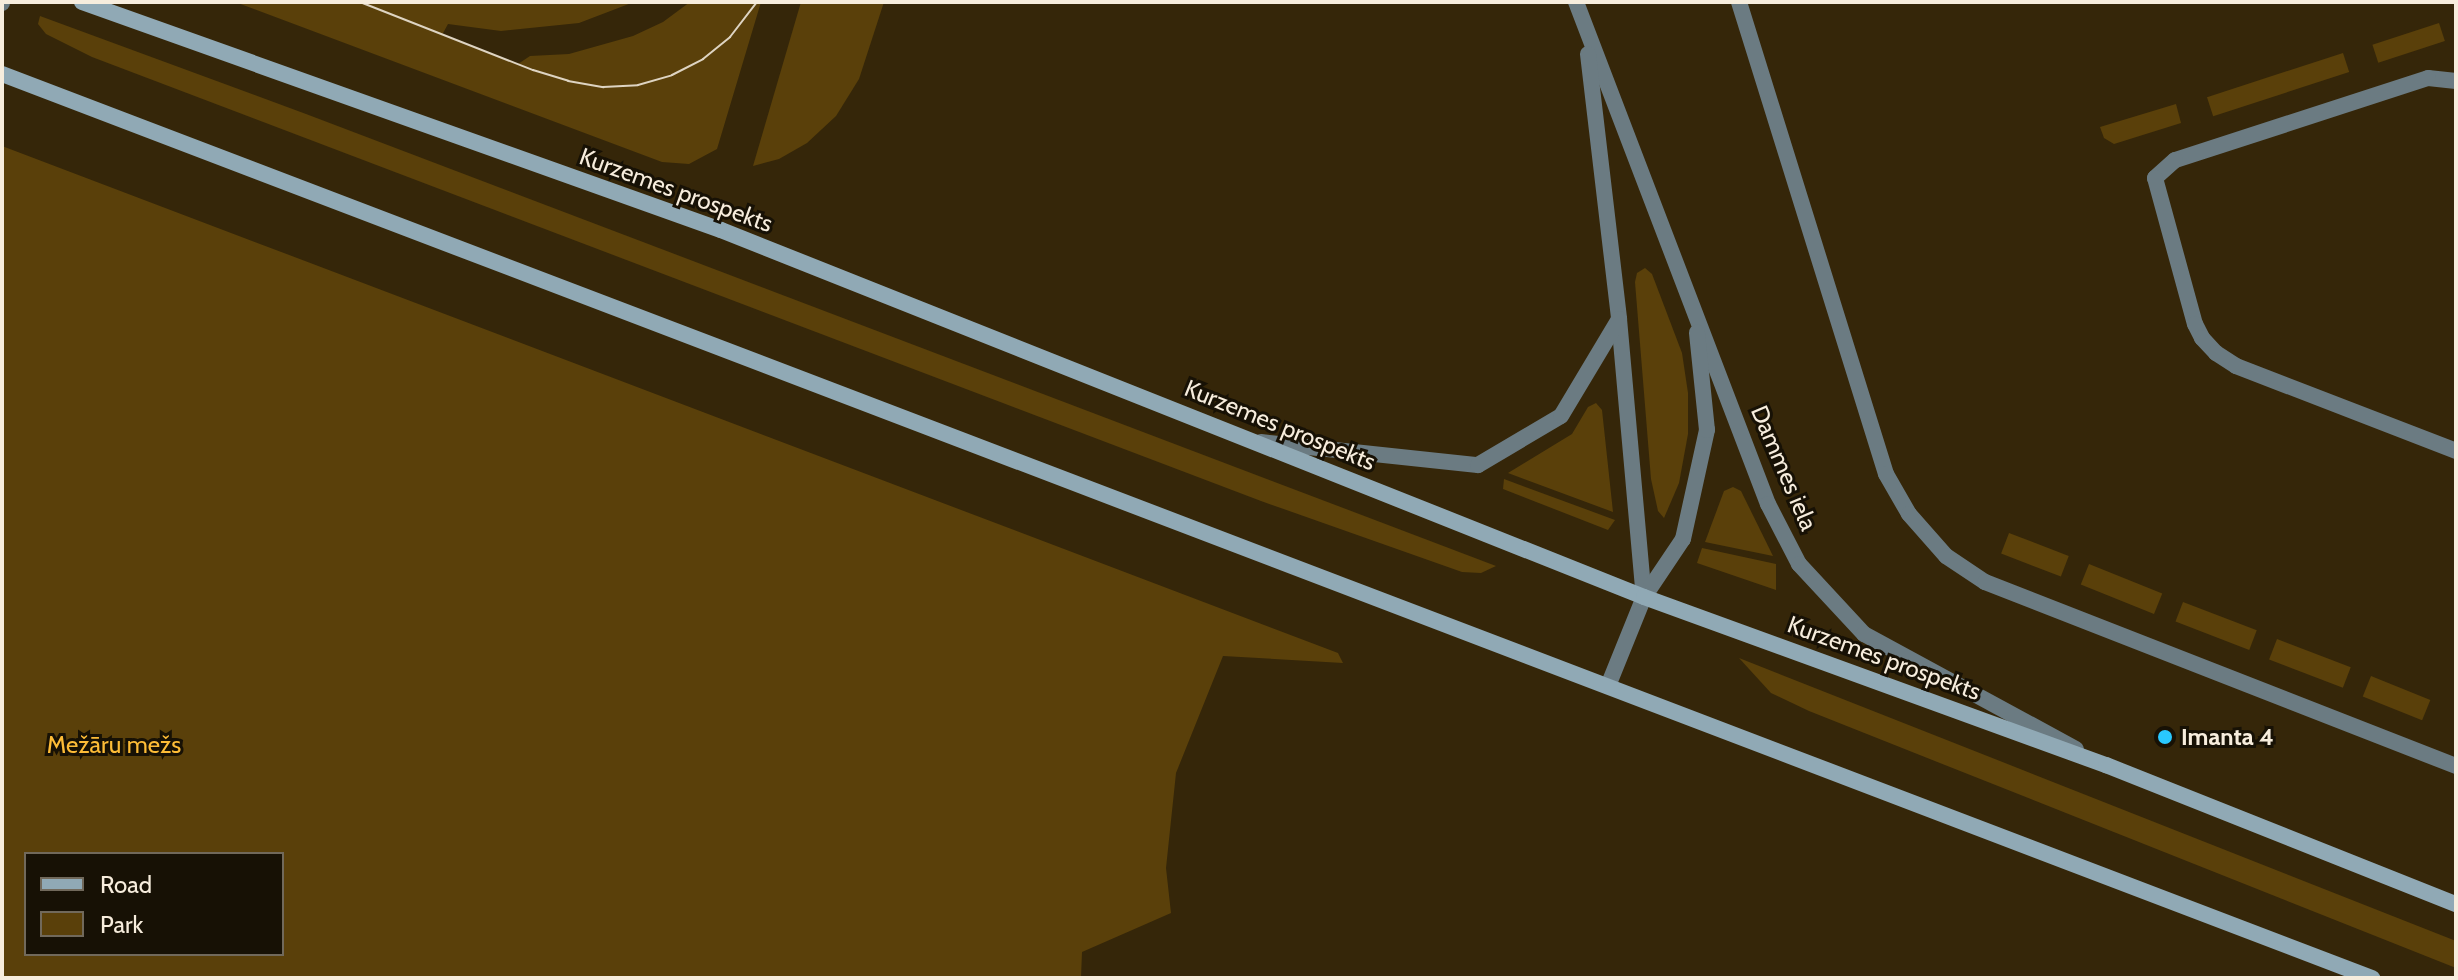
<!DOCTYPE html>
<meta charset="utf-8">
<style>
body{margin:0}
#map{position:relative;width:2458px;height:980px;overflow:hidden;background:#352609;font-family:Cabin,sans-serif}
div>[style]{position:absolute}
.green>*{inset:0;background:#5a400a;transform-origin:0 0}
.minor>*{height:16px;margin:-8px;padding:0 8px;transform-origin:8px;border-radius:8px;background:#6b7b82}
.tertiary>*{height:16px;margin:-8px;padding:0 8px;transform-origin:8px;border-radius:8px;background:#6b7b82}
.secondary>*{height:16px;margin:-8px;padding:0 8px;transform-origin:8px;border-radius:8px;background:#90a9b5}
.tram>*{height:2px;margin:-1px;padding:0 1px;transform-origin:1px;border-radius:1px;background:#ded4c2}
.dots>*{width:22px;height:22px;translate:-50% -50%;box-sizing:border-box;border:4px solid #171105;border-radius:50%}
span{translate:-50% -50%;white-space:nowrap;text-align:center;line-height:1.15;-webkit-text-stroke:6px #171105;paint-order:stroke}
.street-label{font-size:24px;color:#f7eddd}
.poi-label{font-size:24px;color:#f7eddd;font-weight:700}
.left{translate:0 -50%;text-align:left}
.park-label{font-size:24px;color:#fdbc37}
.frame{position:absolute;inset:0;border:4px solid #f7eddd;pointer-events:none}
.legend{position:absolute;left:24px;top:852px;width:260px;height:104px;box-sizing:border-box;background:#171105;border:2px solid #71695b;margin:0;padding:10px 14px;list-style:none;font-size:24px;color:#f7eddd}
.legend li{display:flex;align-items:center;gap:16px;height:40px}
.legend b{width:40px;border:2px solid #71695b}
</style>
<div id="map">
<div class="green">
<i style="clip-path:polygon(235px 2px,634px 2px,579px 23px,501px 31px,448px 24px,442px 35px,518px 64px,530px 56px,569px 54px,633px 36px,663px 22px,690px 2px,761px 2px,717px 149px,689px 164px,662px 162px)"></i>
<i style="clip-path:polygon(801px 2px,884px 2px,859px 79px,836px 116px,807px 143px,779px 159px,753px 166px)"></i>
<i style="clip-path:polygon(40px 16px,306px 114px,1496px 566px,1481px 573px,1462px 572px,1261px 501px,92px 57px,46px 34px,38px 24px)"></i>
<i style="left:2439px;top:23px;width:19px;height:70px;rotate:72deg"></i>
<i style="left:2343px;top:53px;width:20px;height:143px;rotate:72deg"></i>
<i style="clip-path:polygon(2176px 104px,2181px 123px,2114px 144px,2104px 138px,2100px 127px)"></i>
<i style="clip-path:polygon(evenodd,2px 146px,1338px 653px,1343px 663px,1223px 656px,1176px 773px,1166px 868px,1171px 913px,1082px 952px,1081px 978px,2px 978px,2px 146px,26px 854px,282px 854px,282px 954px,26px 954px,26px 854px)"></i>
<i style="clip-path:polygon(1645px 268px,1652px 274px,1682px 353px,1688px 393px,1688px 434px,1679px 483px,1664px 518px,1658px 511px,1651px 479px,1635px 282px,1637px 273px)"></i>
<i style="clip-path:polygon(1596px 403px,1602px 410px,1613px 512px,1508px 473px,1572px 434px,1588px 407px)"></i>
<i style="clip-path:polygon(1504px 479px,1615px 520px,1608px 530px,1503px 489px)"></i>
<i style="clip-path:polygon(1733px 487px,1741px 491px,1773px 556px,1705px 542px,1724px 491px)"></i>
<i style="left:2009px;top:533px;width:64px;height:22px;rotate:21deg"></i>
<i style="clip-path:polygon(1702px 548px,1776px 564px,1776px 590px,1697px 563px)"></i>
<i style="left:2089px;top:564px;width:79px;height:22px;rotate:22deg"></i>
<i style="left:2183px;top:602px;width:79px;height:21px;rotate:21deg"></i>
<i style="left:2277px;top:639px;width:79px;height:22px;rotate:21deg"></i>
<i style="clip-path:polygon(1739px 658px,2456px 941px,2456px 968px,1809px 711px,1771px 693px)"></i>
<i style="left:2371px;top:676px;width:64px;height:22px;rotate:22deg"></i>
</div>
<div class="minor">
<i style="left:1739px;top:2px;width:494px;rotate:72.7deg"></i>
<i style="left:1886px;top:474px;width:46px;rotate:60.1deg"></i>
<i style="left:1909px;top:514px;width:56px;rotate:48.6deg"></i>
<i style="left:1946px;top:556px;width:47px;rotate:33.7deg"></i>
<i style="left:1985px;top:582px;width:506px;rotate:21.34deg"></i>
<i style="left:2px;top:3px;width:1px;rotate:-90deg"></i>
<i style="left:2456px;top:81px;width:28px;rotate:-174deg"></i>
<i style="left:2428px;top:78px;width:266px;rotate:162deg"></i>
<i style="left:2175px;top:160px;width:27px;rotate:138deg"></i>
<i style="left:2155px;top:178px;width:151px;rotate:74.7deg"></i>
<i style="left:2195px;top:324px;width:16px;rotate:63deg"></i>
<i style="left:2202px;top:338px;width:21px;rotate:47deg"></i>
<i style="left:2216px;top:353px;width:24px;rotate:33deg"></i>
<i style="left:2236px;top:366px;width:236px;rotate:21.1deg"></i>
</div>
<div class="tertiary">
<i style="left:1576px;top:2px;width:537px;rotate:69.07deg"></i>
<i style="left:1768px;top:504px;width:68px;rotate:62.7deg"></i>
<i style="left:1799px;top:564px;width:96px;rotate:47.1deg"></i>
<i style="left:1864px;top:634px;width:241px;rotate:28.5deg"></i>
<i style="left:1588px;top:54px;width:267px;rotate:83.3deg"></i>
<i style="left:1619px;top:319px;width:279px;rotate:84.9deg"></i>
<i style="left:1261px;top:442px;width:218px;rotate:6.1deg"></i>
<i style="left:1478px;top:465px;width:96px;rotate:-30.6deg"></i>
<i style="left:1561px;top:416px;width:113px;rotate:-59.1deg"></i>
<i style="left:1608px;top:686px;width:96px;rotate:-68deg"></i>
<i style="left:1644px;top:597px;width:70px;rotate:-56.1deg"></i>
<i style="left:1683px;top:539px;width:112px;rotate:-77.6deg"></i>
<i style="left:1707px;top:430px;width:98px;rotate:-95.9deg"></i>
</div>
<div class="secondary">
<i style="left:82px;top:2px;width:678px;rotate:19.64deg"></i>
<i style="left:721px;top:230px;width:993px;rotate:21.68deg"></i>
<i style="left:1644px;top:597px;width:492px;rotate:20deg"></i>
<i style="left:2106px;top:765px;width:377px;rotate:21.7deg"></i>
<i style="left:2px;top:74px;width:2537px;rotate:20.88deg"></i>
</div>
<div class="tram">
<i style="left:360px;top:2px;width:186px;rotate:21.5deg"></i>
<i style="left:533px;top:70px;width:37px;rotate:17deg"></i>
<i style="left:568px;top:81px;width:36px;rotate:10deg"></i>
<i style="left:603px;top:87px;width:35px;rotate:-3deg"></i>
<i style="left:638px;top:85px;width:35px;rotate:-16deg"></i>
<i style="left:672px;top:75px;width:35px;rotate:-27deg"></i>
<i style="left:703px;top:59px;width:35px;rotate:-39deg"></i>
<i style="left:730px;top:37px;width:44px;rotate:-52.4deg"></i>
</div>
<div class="dots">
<i style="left:2165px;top:737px;background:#29c8ff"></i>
</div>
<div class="street-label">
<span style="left:676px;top:190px;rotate:20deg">Kurzemes prospekts</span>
<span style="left:1280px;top:425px;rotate:22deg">Kurzemes prospekts</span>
<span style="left:1784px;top:468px;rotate:67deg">Dammes iela</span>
<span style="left:1884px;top:658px;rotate:20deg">Kurzemes prospekts</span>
</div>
<div class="poi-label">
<span class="left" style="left:2181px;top:737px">Imanta 4</span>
</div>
<div class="park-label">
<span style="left:114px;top:745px">Mežāru mežs</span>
</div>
<div class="frame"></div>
<ul class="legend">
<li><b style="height:10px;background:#90a9b5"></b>Road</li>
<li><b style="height:22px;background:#5a400a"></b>Park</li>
</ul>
</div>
